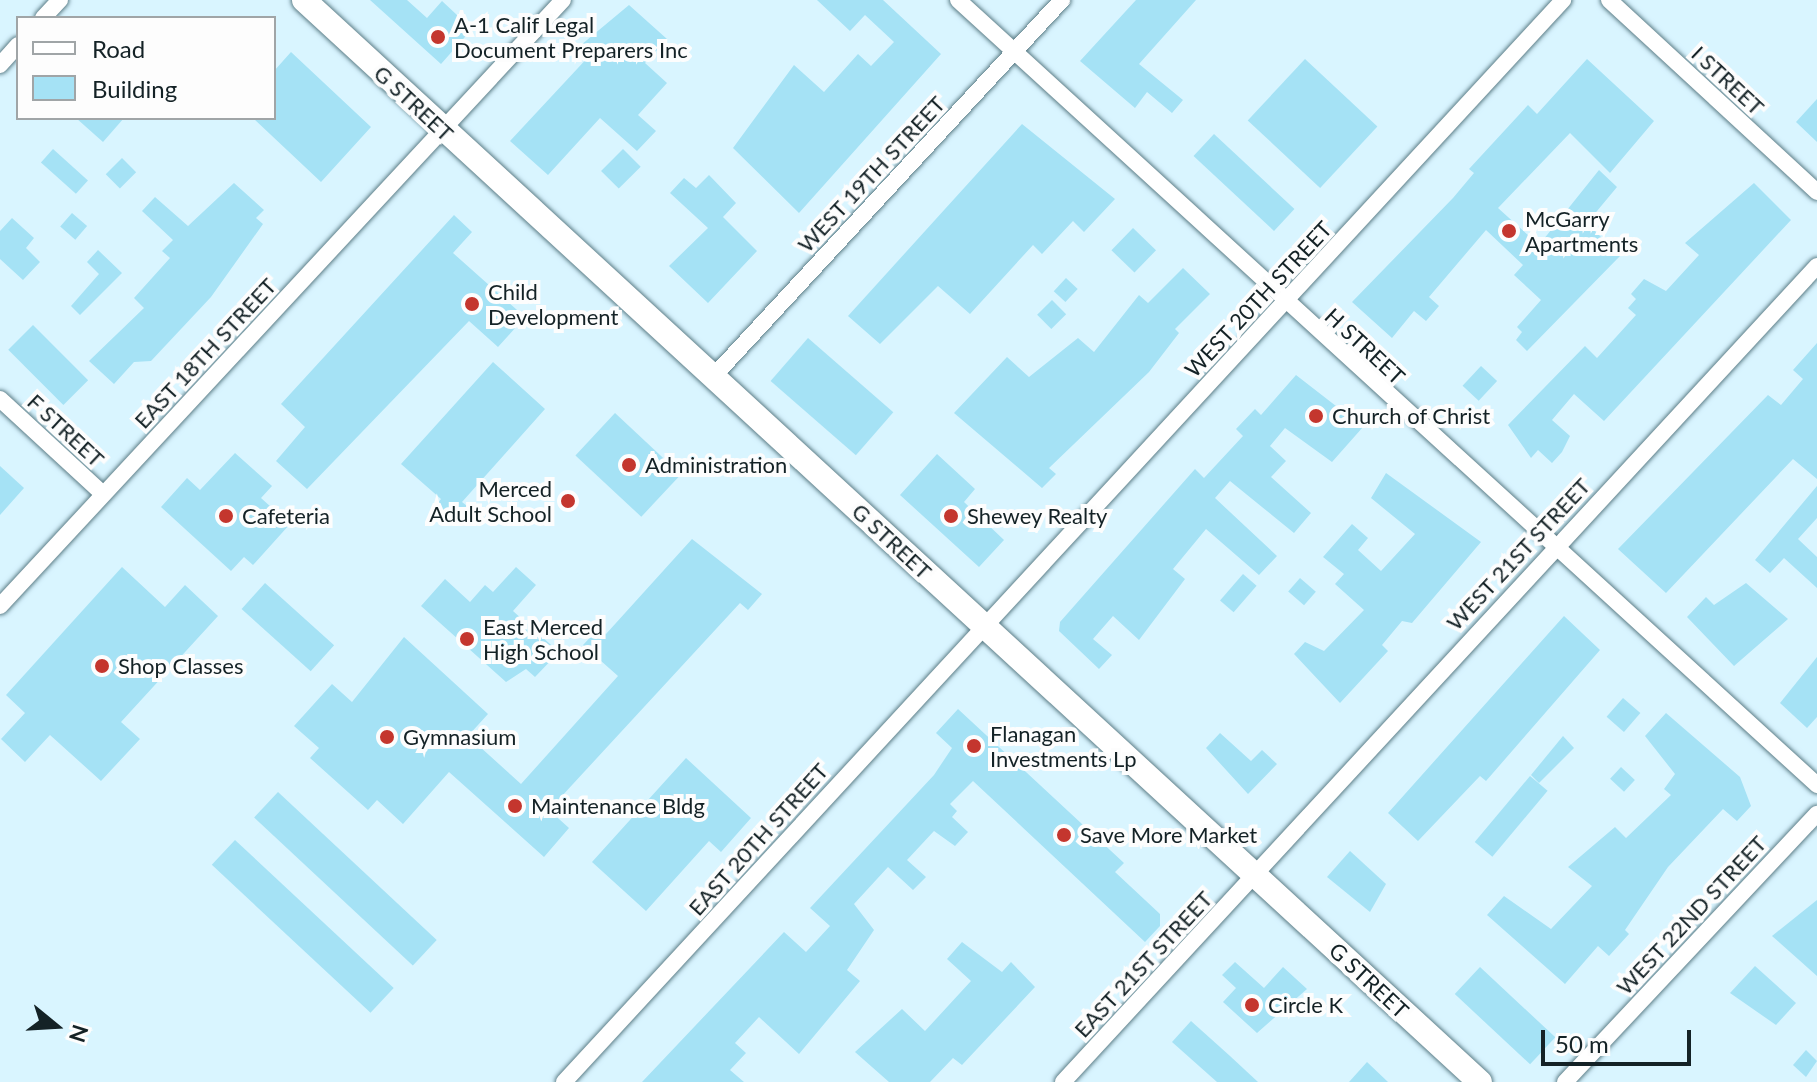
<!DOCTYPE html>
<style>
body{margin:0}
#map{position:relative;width:1817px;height:1082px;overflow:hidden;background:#d9f5ff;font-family:Lato,sans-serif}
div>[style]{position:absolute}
.building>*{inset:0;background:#a5e2f5;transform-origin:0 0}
.roads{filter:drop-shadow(0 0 2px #5d7e88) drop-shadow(0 0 2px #5d7e88)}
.street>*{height:16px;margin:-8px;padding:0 8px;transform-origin:8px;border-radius:8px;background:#fff}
.secondary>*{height:24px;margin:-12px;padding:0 12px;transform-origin:12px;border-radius:12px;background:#fff}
.dots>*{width:22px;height:22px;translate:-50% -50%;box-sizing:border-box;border:4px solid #fdfdfd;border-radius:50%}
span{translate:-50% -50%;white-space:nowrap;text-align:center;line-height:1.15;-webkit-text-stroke:8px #fdfdfd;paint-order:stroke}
.poi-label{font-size:22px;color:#142226}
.left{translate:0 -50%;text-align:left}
.right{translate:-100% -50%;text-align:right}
.street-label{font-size:22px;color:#142226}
.legend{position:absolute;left:16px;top:16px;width:260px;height:104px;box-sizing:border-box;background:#fdfdfd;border:2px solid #a0a5a7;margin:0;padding:10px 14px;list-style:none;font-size:24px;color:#142226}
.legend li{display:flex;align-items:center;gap:16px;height:40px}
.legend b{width:40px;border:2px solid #a0a5a7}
.north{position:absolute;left:16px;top:986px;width:80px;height:80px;-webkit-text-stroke:6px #fdfdfd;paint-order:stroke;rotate:108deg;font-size:22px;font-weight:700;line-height:32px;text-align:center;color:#142226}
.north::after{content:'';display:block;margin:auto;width:28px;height:36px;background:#142226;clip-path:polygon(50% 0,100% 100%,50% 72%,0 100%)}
.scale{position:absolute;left:1541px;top:1030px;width:150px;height:36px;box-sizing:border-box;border:4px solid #142226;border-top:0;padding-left:10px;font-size:24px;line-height:28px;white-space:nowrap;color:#142226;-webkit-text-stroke:6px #fdfdfd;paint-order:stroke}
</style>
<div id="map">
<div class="building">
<i style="clip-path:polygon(370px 0,407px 0,427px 18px,442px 1px,472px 29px,441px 64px)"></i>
<i style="clip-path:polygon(817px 0,883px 0,941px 54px,799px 213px,733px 148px,794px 65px,824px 92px,858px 54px,871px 66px,894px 42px,865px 15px,850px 31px)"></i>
<i style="clip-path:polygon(1136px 0,1196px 0,1139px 64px,1183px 100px,1172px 113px,1147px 92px,1135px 108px,1080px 61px)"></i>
<i style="clip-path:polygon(629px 5px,667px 39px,645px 63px,667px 83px,638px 115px,656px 131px,637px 151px,600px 118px,548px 175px,510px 141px,591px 54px,581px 45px)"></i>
<i style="clip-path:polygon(291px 52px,371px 127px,321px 182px,253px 118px,274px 118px,274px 71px)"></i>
<i style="left:1305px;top:59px;width:99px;height:84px;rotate:43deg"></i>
<i style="clip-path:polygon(1587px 59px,1654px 121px,1610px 173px,1570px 133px,1498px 208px,1539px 245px,1599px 170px,1617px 187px,1587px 223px,1620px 256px,1527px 351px,1516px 340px,1522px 332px,1517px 327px,1541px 300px,1514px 275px,1523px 265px,1486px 230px,1429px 297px,1439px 306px,1426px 321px,1414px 311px,1392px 338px,1352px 302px,1453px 198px,1474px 173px,1469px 169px,1528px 105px,1537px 114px)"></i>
<i style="clip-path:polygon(1817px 99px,1817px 142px,1796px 122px)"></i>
<i style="clip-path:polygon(76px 118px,124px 118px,103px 142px)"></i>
<i style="clip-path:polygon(1022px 124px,1115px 199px,1084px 232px,1073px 221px,1042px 254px,1033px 245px,970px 314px,938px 286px,880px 344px,848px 316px)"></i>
<i style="left:1214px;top:134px;width:110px;height:30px;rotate:43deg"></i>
<i style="left:53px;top:149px;width:47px;height:18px;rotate:42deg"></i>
<i style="left:623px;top:149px;width:25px;height:31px;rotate:45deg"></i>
<i style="left:122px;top:158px;width:20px;height:23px;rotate:45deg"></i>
<i style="clip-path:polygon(709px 175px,736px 203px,723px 217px,757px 251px,708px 303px,669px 266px,708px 228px,670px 193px,684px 178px,696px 188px)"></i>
<i style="clip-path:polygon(234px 183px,264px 210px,256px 218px,263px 224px,211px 297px,151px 361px,134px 362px,114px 384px,89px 361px,144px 308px,134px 298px,170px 258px,162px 251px,173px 240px,142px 211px,155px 197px,188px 226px)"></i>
<i style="clip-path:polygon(1754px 183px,1791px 220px,1604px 421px,1574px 394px,1552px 420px,1570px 436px,1562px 452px,1552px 463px,1538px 450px,1531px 458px,1508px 425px,1585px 346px,1597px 358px,1636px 315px,1628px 308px,1636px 299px,1631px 294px,1644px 279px,1666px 291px,1699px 255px,1685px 243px)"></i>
<i style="left:72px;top:213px;width:20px;height:18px;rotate:41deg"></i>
<i style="clip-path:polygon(454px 215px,472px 232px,453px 253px,525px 317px,498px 347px,469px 321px,307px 489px,276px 461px,305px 427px,281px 404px)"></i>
<i style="clip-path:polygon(12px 218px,34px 238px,26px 248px,40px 262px,23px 280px,0 259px,0 231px)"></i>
<i style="left:1133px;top:228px;width:32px;height:31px;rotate:44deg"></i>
<i style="clip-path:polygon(98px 250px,122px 273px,80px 315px,71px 306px,99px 274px,87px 262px)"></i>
<i style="clip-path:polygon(1183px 268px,1210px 294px,1175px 329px,1179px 333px,1149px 372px,1049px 468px,1056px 474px,1042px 488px,954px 413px,1007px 357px,1029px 377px,1078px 338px,1094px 352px,1139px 295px,1148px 303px)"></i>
<i style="left:1066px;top:278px;width:16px;height:18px;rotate:43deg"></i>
<i style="left:1052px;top:300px;width:20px;height:21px;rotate:45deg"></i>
<i style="left:33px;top:325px;width:78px;height:35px;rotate:45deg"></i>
<i style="left:808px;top:338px;width:113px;height:57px;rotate:41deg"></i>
<i style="clip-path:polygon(1817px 343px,1817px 479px,1793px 459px,1666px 593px,1618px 549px,1768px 395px,1781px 405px,1803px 379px,1793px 370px)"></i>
<i style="clip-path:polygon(493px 362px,545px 409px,462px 502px,467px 506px,451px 524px,434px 508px,441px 499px,401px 464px)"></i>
<i style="left:1481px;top:366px;width:22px;height:27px;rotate:43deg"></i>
<i style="clip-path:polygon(1296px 375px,1363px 427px,1332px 462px,1285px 428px,1270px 446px,1286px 461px,1271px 477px,1311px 513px,1294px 533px,1230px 481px,1215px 498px,1277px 556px,1259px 575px,1206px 529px,1173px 569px,1185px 579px,1139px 640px,1113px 616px,1093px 639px,1112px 655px,1099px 669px,1059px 631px,1060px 622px,1195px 469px,1204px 478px,1243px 436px,1236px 429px,1255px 409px,1261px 415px)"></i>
<i style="left:615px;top:413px;width:90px;height:58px;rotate:43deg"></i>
<i style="clip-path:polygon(235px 453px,272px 486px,261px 498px,290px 524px,253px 565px,244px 557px,231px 571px,161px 507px,187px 478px,200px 490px)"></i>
<i style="clip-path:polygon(937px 454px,975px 489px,964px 502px,1004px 540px,979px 567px,900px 495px)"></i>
<i style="clip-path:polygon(0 466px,24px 488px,0 515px)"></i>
<i style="clip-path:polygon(1386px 473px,1481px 542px,1412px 623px,1402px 621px,1382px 645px,1388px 651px,1340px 703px,1294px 654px,1305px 642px,1324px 651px,1364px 610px,1335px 584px,1344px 574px,1323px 557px,1352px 524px,1368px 538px,1358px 550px,1381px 571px,1415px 534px,1371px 498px)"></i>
<i style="clip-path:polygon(1817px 486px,1817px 518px,1798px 539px,1817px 557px,1817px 588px,1784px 558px,1770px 573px,1755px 560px)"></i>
<i style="clip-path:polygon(692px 539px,762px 594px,748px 610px,740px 603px,549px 810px,569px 828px,544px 857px,449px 772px,403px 824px,377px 800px,368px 810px,310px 758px,319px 748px,294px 726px,332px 684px,352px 702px,404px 637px,488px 714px,468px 736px,521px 784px,618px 676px,583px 645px,599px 628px,606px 634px)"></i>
<i style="clip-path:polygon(122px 567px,165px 607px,185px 585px,218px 616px,121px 722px,140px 739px,101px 781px,50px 735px,25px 762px,1px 739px,25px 713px,6px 695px)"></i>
<i style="clip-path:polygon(516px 567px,536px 585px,513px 611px,559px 652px,535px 677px,526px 669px,506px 682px,421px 606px,445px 579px,470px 602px,485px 585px,493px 592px)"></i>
<i style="left:1243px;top:574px;width:18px;height:35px;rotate:41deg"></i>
<i style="left:1300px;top:578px;width:21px;height:18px;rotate:41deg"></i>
<i style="left:265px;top:583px;width:93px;height:35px;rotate:42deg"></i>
<i style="clip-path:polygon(1746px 583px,1788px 619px,1734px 666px,1687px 617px,1706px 597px,1714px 605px)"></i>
<i style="clip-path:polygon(1564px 616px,1600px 650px,1486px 781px,1480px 776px,1418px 841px,1388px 813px)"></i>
<i style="clip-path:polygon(1817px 657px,1817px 717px,1807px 728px,1780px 703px)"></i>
<i style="left:1623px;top:698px;width:23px;height:25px;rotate:41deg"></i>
<i style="clip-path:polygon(958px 709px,1124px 863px,1115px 872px,1160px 914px,1160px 926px,1145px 942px,973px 781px,950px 804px,957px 811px,952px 817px,968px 832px,955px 846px,934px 831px,907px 860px,926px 877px,913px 890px,888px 867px,854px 904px,874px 930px,847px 970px,860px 981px,799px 1054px,759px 1017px,735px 1043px,746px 1053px,730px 1070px,744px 1082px,642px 1082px,784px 932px,806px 952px,830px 926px,810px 908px,934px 775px,952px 748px,936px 733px)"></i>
<i style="clip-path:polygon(1666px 713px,1740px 777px,1751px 806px,1737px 821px,1723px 809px,1668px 867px,1625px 930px,1629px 934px,1609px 956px,1598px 946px,1565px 984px,1487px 915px,1504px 896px,1551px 929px,1592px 886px,1568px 867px,1615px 827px,1626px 838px,1671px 795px,1664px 789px,1675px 774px,1645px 736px)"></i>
<i style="clip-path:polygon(1220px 733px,1251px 761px,1262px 750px,1277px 764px,1248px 794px,1206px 748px)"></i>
<i style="clip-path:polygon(1563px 736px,1574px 748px,1539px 783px,1531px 775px)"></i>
<i style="clip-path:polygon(686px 758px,751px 818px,721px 852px,709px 841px,646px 911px,592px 862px)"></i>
<i style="left:1621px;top:767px;width:19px;height:16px;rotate:43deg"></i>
<i style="left:1530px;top:776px;width:23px;height:86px;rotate:40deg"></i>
<i style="left:278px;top:792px;width:217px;height:35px;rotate:43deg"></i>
<i style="left:235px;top:840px;width:217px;height:34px;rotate:43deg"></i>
<i style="clip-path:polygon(1350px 851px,1386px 884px,1370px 912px,1327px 877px)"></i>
<i style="clip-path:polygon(1817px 900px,1817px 976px,1772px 936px)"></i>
<i style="clip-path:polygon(962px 942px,1002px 972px,1011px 962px,1035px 987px,962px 1065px,953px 1058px,930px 1082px,889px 1082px,855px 1052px,902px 1009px,925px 1031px,971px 981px,947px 959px)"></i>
<i style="clip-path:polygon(1235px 962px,1264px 988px,1283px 967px,1307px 989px,1257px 1033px,1223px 1002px,1236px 988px,1222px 975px)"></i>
<i style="clip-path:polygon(1755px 966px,1796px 1003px,1776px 1025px,1730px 993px)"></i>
<i style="left:1480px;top:967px;width:103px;height:37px;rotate:43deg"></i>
<i style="clip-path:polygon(1191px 1021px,1230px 1056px,1258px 1082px,1217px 1082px,1172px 1042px)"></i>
<i style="clip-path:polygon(1806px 1050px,1817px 1061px,1806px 1077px,1793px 1065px)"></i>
<i style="clip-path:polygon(1367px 1062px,1388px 1082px,1349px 1082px)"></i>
</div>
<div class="roads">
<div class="street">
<i style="left:958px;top:0;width:1164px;rotate:42.42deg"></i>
<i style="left:1609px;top:0;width:283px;rotate:42.7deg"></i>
<i style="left:43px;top:18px;width:25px;rotate:-47deg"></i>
<i style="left:0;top:65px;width:27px;rotate:-48deg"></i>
<i style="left:713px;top:377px;width:514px;rotate:-47.21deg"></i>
<i style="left:0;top:399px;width:140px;rotate:42.7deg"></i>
<i style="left:0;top:606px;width:827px;rotate:-47.11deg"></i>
<i style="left:564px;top:1082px;width:1473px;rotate:-47.28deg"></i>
<i style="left:1063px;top:1082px;width:1111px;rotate:-47.26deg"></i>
<i style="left:1565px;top:1082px;width:368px;rotate:-46.8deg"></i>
</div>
<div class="secondary">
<i style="left:304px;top:0;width:1598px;rotate:42.62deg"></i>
</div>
</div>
<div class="dots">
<i style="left:438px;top:37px;background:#c4362e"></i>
<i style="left:1509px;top:231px;background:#c4362e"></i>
<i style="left:472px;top:304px;background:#c4362e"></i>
<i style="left:1316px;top:416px;background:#c4362e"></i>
<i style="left:629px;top:465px;background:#c4362e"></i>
<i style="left:568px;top:501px;background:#c4362e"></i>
<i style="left:226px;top:516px;background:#c4362e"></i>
<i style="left:951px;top:516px;background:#c4362e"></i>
<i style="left:467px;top:639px;background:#c4362e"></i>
<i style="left:102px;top:666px;background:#c4362e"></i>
<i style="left:387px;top:737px;background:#c4362e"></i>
<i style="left:974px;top:746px;background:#c4362e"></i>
<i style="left:515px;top:806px;background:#c4362e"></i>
<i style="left:1064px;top:835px;background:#c4362e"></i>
<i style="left:1252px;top:1005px;background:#c4362e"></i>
</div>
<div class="poi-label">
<span class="left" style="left:454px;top:37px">A-1 Calif Legal<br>Document Preparers Inc</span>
<span class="left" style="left:1525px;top:231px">McGarry<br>Apartments</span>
<span class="left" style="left:488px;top:304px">Child<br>Development</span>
<span class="left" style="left:1332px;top:416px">Church of Christ</span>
<span class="left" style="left:645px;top:465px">Administration</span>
<span class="right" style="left:552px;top:501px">Merced<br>Adult School</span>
<span class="left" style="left:242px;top:516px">Cafeteria</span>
<span class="left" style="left:967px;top:516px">Shewey Realty</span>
<span class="left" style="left:483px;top:639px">East Merced<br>High School</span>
<span class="left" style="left:118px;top:666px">Shop Classes</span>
<span class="left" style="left:990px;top:746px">Flanagan<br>Investments Lp</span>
<span class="left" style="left:403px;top:737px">Gymnasium</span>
<span class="left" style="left:531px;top:806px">Maintenance Bldg</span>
<span class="left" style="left:1080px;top:835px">Save More Market</span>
<span class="left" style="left:1268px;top:1005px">Circle K</span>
</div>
<div class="street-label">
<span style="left:1728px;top:80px;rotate:43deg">I STREET</span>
<span style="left:414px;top:103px;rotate:43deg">G STREET</span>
<span style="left:871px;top:174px;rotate:-47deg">WEST 19TH STREET</span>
<span style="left:1258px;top:299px;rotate:-47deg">WEST 20TH STREET</span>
<span style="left:1365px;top:346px;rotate:43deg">H STREET</span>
<span style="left:205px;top:353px;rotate:-47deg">EAST 18TH STREET</span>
<span style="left:66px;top:430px;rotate:43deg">F STREET</span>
<span style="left:892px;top:541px;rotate:43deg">G STREET</span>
<span style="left:1518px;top:554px;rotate:-47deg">WEST 21ST STREET</span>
<span style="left:758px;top:839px;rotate:-48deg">EAST 20TH STREET</span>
<span style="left:1691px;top:915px;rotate:-47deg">WEST 22ND STREET</span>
<span style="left:1143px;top:964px;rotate:-47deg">EAST 21ST STREET</span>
<span style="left:1369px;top:980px;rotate:43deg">G STREET</span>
</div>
<ul class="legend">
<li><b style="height:10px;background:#fff"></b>Road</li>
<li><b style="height:22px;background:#a5e2f5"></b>Building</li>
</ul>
<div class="north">N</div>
<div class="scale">50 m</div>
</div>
